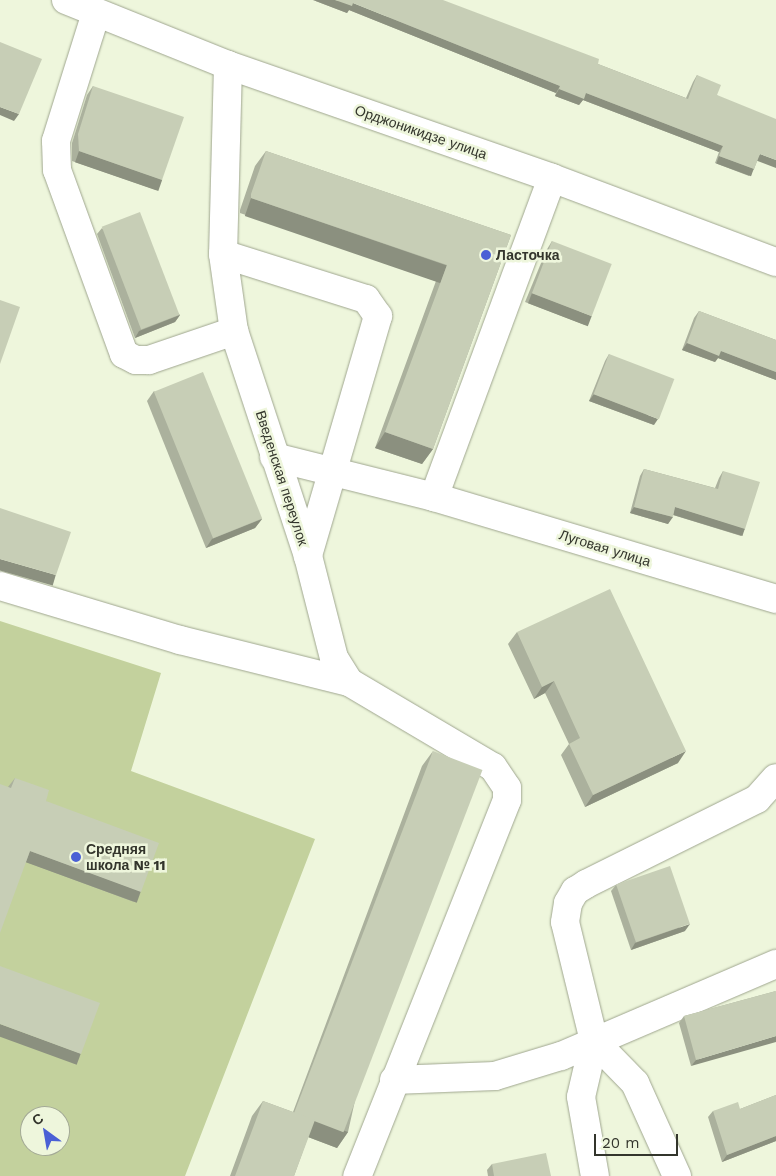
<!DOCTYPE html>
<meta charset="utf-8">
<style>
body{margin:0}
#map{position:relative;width:776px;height:1176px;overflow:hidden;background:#eef6dc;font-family:"Work Sans",sans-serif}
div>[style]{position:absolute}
.green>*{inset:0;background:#c3d19d}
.roads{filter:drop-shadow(0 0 1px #9fa68f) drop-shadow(0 0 1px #9fa68f)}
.minor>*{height:28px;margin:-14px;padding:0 14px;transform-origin:14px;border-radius:14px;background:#fff}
.wall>*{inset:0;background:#abb19d}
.shaded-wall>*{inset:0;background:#8b907f;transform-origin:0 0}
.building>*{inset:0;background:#c7ceb6;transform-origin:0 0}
.dots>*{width:14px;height:14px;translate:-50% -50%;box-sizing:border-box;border:2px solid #eef6dc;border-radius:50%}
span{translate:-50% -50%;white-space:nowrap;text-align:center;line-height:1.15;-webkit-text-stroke:5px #eef6dc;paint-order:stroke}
.street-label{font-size:14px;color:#33352c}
.poi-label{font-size:14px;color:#33352c;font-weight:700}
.left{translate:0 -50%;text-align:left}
.north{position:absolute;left:20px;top:1106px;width:50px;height:50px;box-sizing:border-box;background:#eef6dc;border:1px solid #a3a996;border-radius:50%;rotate:328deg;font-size:14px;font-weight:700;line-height:20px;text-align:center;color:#33352c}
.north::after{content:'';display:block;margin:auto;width:18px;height:22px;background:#4a60d5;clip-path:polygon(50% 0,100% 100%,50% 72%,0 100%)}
.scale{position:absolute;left:594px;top:1134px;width:84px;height:22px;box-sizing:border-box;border:2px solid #33352c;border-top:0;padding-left:6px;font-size:15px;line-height:18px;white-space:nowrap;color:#33352c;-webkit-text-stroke:4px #eef6dc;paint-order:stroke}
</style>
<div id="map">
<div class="green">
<i style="clip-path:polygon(evenodd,0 621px,161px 673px,131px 771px,315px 839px,185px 1176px,0 1176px,0 621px,30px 1116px,60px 1116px,60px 1146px,30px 1146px,30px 1116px)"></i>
</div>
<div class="roads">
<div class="minor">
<i style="left:66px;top:0;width:175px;rotate:21.9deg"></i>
<i style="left:228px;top:65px;width:343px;rotate:19.2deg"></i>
<i style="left:552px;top:178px;width:239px;rotate:20.6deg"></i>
<i style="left:96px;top:13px;width:134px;rotate:107.4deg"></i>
<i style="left:56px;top:141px;width:29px;rotate:88deg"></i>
<i style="left:57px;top:170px;width:196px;rotate:70deg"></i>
<i style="left:124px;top:354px;width:13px;rotate:27deg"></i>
<i style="left:136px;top:360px;width:13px"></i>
<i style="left:149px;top:360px;width:90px;rotate:-18.8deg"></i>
<i style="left:228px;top:65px;width:189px;rotate:91.5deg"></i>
<i style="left:223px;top:254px;width:78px;rotate:81.9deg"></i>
<i style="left:234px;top:331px;width:237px;rotate:71.8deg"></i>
<i style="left:308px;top:556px;width:105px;rotate:75.7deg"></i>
<i style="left:334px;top:658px;width:28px;rotate:58deg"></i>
<i style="left:349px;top:682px;width:167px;rotate:30.6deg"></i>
<i style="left:493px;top:767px;width:25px;rotate:56deg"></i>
<i style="left:507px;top:788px;width:12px;rotate:90deg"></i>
<i style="left:507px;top:800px;width:405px;rotate:111.7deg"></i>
<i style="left:223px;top:254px;width:150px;rotate:17.5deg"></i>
<i style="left:366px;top:299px;width:21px;rotate:55deg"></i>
<i style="left:378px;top:316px;width:250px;rotate:106.3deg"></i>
<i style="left:274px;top:457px;width:165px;rotate:14deg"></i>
<i style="left:434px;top:497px;width:357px;rotate:16.6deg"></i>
<i style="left:434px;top:497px;width:340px;rotate:-69.7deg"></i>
<i style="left:0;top:586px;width:188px;rotate:16.7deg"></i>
<i style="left:180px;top:640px;width:174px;rotate:14deg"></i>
<i style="left:594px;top:1041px;width:57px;rotate:103.1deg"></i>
<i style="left:581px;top:1097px;width:80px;rotate:80deg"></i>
<i style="left:394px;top:1080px;width:101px;rotate:-2.3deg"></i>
<i style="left:495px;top:1076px;width:69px;rotate:-16.9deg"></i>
<i style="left:561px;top:1056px;width:234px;rotate:-23.2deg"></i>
<i style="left:677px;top:1176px;width:102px;rotate:-114.3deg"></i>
<i style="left:635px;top:1083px;width:59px;rotate:-134.3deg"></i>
<i style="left:594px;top:1041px;width:122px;rotate:-103.7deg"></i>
<i style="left:565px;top:922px;width:19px;rotate:-81deg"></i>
<i style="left:568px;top:903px;width:14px;rotate:-60deg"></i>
<i style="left:575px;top:891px;width:13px;rotate:-32deg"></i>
<i style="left:586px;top:884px;width:191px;rotate:-26.4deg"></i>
<i style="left:757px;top:799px;width:28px;rotate:-48deg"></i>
</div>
</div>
<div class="wall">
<i style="clip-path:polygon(313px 0,598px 64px,686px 98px,693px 82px,697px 75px,717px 95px,757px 161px,754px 169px,749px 176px,715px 163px,719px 152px,583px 100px,579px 105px,555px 96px,556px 93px,349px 10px,347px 13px)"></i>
<i style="clip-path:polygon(93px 86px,162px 180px,156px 190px,72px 161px,72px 143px,87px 95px)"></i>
<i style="clip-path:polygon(266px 151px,511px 235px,433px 449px,422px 464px,375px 448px,436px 281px,240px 213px,240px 210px,255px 166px)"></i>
<i style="clip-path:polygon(102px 228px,180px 315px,175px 322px,135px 338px,97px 234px)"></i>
<i style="clip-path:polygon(552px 241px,585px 325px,525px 302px,546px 251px)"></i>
<i style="clip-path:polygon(699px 311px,776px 340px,776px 380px,718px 358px,715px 362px,682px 350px,694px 318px)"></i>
<i style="clip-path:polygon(609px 354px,654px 425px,589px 401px,605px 361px)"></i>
<i style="clip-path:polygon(154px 391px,262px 519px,255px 528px,206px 548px,147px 401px)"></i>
<i style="clip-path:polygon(644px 469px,715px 488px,719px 478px,723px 471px,745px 529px,741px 536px,673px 515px,668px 524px,630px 513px,640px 476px)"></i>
<i style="clip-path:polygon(517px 632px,678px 763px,585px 807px,561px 755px,569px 744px,545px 693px,534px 699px,508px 644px)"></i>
<i style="clip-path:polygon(433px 751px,348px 1132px,337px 1148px,308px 1137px,294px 1176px,230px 1176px,252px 1116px,263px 1101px,293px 1112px,422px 766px)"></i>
<i style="clip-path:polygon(15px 778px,46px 801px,134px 902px,26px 862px,8px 787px)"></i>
<i style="clip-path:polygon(616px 885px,685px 931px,631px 950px,611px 891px)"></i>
<i style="clip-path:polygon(776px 991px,691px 1066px,679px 1023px,684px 1016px)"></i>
<i style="clip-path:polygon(776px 1095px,776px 1141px,722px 1162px,708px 1117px,713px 1111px,740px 1109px)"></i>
<i style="clip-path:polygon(492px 1164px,551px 1176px,488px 1176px,487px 1170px)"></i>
</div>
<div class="shaded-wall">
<i style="clip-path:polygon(313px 0,335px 0,353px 3px,560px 86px,556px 93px,349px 10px,347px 13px)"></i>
<i style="clip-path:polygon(559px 89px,586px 93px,723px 146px,719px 152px,583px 100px,579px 105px,555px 96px)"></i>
<i style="clip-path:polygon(0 107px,19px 114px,14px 121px,0 115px)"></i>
<i style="left:79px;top:151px;width:88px;height:12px;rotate:19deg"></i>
<i style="clip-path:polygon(760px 154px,776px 160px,776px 168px,755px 160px)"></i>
<i style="left:719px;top:156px;width:37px;height:8px;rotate:20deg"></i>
<i style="left:251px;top:198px;width:207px;height:19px;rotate:19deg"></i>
<i style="left:532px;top:293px;width:64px;height:11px;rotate:21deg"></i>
<i style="clip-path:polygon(180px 315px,175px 322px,135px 338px,139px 331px)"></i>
<i style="clip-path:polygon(687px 343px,721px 351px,776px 372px,776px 380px,718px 358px,715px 362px,682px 350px)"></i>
<i style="clip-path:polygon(594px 394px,658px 419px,654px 425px,589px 401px)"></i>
<i style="clip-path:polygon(385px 432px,433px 449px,422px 464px,375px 448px)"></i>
<i style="clip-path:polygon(634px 507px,673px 517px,668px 524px,630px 513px)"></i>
<i style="left:675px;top:507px;width:73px;height:8px;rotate:17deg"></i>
<i style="clip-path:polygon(262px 519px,255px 528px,206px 548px,212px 539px)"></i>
<i style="left:0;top:559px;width:58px;height:11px;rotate:16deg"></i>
<i style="clip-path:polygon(554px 681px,545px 693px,534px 699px,542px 687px)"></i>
<i style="clip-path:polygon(686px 751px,678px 763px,585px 807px,593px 795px)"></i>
<i style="left:30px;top:851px;width:118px;height:12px;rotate:20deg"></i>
<i style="clip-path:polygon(690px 924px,685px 931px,631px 950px,635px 943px)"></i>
<i style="left:0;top:1024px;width:86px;height:12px;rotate:20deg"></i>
<i style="clip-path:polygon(776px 1036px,776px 1042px,691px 1066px,696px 1060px)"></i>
<i style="clip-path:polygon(297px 1114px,348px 1132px,337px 1148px,287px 1129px)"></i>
<i style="clip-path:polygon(776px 1136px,776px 1141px,722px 1162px,727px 1155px)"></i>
</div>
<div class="building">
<i style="clip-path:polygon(335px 0,443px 0,599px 59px,598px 64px,688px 99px,697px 75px,721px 85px,717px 95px,776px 119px,776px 160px,760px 154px,754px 169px,719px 156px,723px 146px,586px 93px,584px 99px,559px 89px,560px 86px,353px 3px,352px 6px)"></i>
<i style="clip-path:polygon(0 42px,42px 59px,19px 114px,0 107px)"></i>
<i style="clip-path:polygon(93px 86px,184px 117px,162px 180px,79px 151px,78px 134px)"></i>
<i style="clip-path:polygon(266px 151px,511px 235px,433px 449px,385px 432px,447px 265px,251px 198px,251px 194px)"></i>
<i style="left:140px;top:212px;width:110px;height:41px;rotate:69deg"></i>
<i style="left:552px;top:241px;width:64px;height:56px;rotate:21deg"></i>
<i style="clip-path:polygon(0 300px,20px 307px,0 364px)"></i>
<i style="clip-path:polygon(699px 311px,776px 340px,776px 372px,721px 351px,719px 356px,687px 343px)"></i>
<i style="left:609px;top:354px;width:70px;height:43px;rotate:21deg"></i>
<i style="left:203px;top:372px;width:158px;height:53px;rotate:68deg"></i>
<i style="clip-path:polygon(644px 469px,718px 489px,723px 471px,760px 482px,745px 529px,675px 507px,673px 517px,634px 507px)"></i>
<i style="clip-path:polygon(0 508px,71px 532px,56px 575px,0 559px)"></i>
<i style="clip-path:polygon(610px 589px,686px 751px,593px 795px,569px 744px,580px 738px,554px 681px,542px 687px,517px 632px)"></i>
<i style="left:433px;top:751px;width:53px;height:388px;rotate:21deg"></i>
<i style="clip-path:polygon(15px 778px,49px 790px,46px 801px,159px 843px,141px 892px,30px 851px,0 933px,0 784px,11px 788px)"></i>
<i style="left:670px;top:866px;width:61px;height:57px;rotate:71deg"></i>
<i style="clip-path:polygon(0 966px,100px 1003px,81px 1054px,0 1024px)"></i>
<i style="clip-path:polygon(776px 991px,776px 1036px,696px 1060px,684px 1016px)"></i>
<i style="clip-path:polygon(776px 1095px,776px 1136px,727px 1155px,713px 1111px,738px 1102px,740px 1109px)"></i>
<i style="clip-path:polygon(263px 1101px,315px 1120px,294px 1176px,235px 1176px)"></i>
<i style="clip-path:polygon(546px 1153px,551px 1176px,494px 1176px,492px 1164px)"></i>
</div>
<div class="dots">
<i style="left:486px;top:255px;background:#4a60d5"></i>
<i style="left:76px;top:857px;background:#4a60d5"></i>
</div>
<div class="street-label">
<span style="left:421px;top:132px;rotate:19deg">Орджоникидзе улица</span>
<span style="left:282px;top:478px;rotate:72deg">Введенская переулок</span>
<span style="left:605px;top:548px;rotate:17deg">Луговая улица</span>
</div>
<div class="poi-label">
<span class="left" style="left:496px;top:255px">Ласточка</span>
<span class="left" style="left:86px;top:857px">Средняя<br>школа № 11</span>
</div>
<div class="north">С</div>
<div class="scale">20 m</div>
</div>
